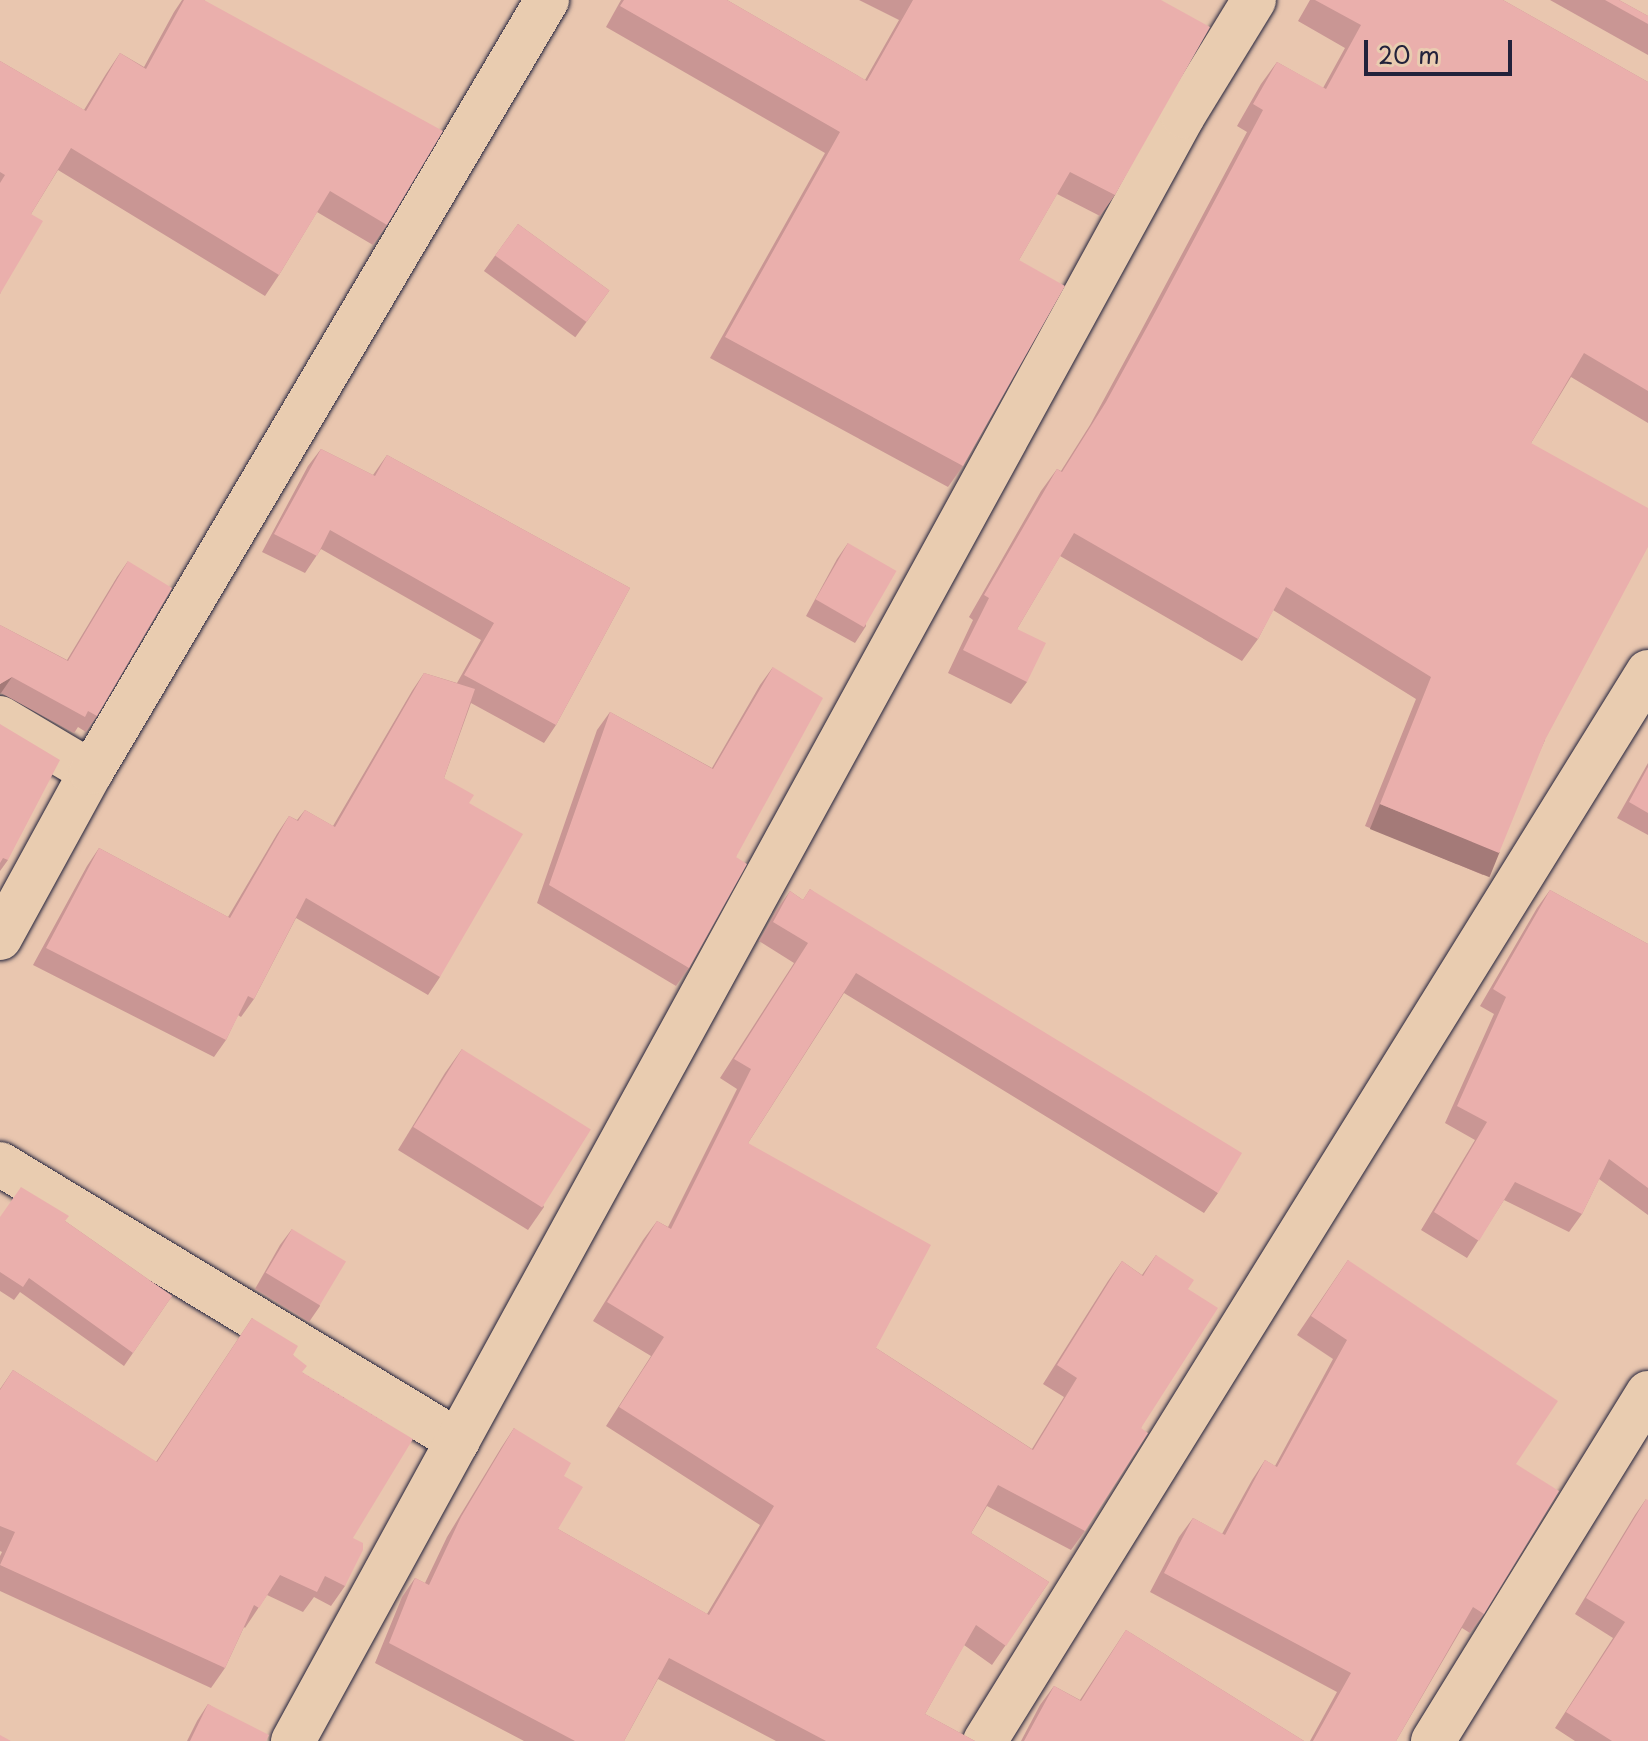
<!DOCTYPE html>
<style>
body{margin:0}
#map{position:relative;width:1648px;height:1741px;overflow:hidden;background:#e9c6af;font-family:"Playpen Sans",sans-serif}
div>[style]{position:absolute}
.roads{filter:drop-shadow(0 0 2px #22223b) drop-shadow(0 0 2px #22223b)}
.minor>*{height:44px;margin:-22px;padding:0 22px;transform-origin:22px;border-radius:22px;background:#e9ccb0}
.wall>*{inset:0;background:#c99694;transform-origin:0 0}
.shaded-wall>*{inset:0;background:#a47a78;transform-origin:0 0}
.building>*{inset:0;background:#eaafac;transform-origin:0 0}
span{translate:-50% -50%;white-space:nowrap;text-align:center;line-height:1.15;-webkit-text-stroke:6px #e9ccb0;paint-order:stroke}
.scale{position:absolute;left:1364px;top:40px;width:148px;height:36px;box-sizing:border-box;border:4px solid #22223b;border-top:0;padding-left:10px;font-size:24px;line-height:28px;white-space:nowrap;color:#22223b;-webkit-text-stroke:6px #e9ccb0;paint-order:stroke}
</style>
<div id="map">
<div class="roads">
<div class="minor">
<i style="left:0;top:718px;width:106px;rotate:30.7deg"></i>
<i style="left:0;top:938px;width:189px;rotate:-61.3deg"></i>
<i style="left:91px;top:772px;width:897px;rotate:-59.43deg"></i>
<i style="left:0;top:1164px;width:535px;rotate:31.17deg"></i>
<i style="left:293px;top:1741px;width:1853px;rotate:-61.29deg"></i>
<i style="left:1183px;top:116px;width:136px;rotate:-58.5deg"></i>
<i style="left:985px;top:1741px;width:1258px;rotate:-58.19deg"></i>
<i style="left:1433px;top:1741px;width:409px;rotate:-58.3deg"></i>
</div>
</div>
<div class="wall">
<i style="clip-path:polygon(182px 0,204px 0,387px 225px,373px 245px,317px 212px,279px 275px,265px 296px,58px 170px,31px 214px,0 294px,0 61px,84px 110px,106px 74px,120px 53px,144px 67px,174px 12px)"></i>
<i style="clip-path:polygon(621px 0,727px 0,865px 80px,899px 20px,859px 0,1161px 0,1115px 195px,1100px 216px,1057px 194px,1019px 260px,963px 466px,948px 487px,710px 358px,825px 153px,606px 27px)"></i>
<i style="clip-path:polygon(1310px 0,1503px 0,1648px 82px,1648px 423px,1571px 377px,1531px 443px,1545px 740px,1483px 875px,1365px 826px,1416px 699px,1273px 610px,1258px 639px,1242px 661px,1060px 556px,1017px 629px,1027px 682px,1011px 704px,948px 673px,973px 620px,969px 617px,1041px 491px,1057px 469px,1061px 471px,1090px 425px,1142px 329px,1247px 132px,1237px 126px,1261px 84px,1277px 62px,1323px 88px,1345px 48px,1298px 21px)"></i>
<i style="clip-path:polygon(1550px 0,1619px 0,1648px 16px,1648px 55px)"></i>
<i style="left:518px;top:224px;width:113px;height:58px;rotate:36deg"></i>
<i style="clip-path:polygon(321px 449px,373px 475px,387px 455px,630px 588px,556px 725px,544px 743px,471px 703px,444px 778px,469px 803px,440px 977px,428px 995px,296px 918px,254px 999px,241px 1017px,238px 1015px,226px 1040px,214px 1057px,33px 965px,87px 866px,99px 848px,228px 917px,277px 834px,289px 816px,297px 820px,305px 810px,333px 826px,412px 691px,424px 673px,457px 683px,481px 640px,321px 549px,305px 573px,262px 552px,308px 466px)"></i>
<i style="clip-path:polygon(848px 543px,866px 626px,855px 643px,806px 616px,837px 559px)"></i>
<i style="clip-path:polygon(128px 561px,97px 716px,86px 732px,78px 727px,74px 733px,1px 693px,0 625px,67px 660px,117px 577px)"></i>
<i style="clip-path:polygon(773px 667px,736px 857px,689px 968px,676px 986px,537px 903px,597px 730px,610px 712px,712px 768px,760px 685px)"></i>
<i style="clip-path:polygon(0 724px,8px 860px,0 871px)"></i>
<i style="clip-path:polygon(1648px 763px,1648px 835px,1617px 818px)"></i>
<i style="clip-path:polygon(810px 889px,1218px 1193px,1204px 1213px,844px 993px,748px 1143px,876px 1348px,1032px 1449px,1064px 1397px,1043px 1384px,1108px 1281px,1122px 1261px,1142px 1275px,1156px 1255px,1188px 1289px,1141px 1428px,1085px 1531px,1071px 1550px,987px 1506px,971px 1533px,1049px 1582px,992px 1665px,964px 1645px,925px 1714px,975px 1741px,776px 1741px,658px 1679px,624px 1741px,524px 1741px,375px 1663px,402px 1597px,415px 1578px,425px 1583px,447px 1537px,501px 1448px,514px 1428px,564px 1476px,558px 1529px,707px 1614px,760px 1525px,606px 1426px,651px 1356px,593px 1321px,643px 1240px,657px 1221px,668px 1227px,737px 1089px,720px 1078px,794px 963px,759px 941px,776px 911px,790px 891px,803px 900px)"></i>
<i style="clip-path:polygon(1550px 890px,1648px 944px,1648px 1215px,1599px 1179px,1582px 1214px,1569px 1232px,1504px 1200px,1467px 1258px,1421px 1230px,1475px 1140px,1445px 1123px,1494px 1014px,1480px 1006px,1537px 908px)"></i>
<i style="clip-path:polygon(462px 1049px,544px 1207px,528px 1230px,398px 1150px,445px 1073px)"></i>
<i style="clip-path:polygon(0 1217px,65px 1221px,172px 1296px,124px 1366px,20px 1292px,14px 1300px,0 1291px)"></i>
<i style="clip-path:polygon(292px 1229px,320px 1306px,309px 1322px,255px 1289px,280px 1245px)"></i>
<i style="clip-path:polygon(1348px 1260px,1516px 1464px,1484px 1614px,1470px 1633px,1462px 1628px,1396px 1741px,1310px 1741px,1337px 1692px,1150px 1592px,1179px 1537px,1193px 1518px,1222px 1534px,1252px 1480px,1265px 1460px,1275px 1466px,1333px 1359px,1297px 1335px)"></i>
<i style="clip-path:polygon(252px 1318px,293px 1355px,302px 1372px,353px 1538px,345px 1586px,331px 1606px,314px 1597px,303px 1612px,267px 1595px,245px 1628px,244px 1627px,225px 1668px,211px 1688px,0 1591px,0 1556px,2px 1552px,0 1551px,0 1389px,13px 1370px,156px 1462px)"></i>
<i style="clip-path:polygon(1646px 1499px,1648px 1741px,1575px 1741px,1555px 1728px,1613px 1638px,1575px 1614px,1635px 1515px)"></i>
<i style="clip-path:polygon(1126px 1630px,1304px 1741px,1021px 1741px,1040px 1705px,1054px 1686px,1080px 1700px)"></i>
<i style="clip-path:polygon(208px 1704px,266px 1741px,187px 1741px,197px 1721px)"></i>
</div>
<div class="shaded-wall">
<i style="clip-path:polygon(12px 677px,1px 693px,0 694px,0 684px)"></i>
<i style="left:1380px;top:804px;width:129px;height:27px;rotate:22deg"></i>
</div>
<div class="building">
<i style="clip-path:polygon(184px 0,204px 0,443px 131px,387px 225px,330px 191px,279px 275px,71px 148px,31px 214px,43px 221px,0 294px,0 183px,5px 175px,0 172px,0 61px,86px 111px,120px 53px,146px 69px)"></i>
<i style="clip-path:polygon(624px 0,727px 0,867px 81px,913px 0,1161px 0,1210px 27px,1115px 195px,1070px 172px,1019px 260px,1065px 286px,963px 466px,725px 337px,840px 132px,620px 6px)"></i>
<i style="clip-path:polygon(1315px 0,1503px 0,1648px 82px,1648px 391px,1584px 353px,1531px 443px,1648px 508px,1648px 547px,1545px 740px,1499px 853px,1380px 804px,1431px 677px,1286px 587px,1258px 639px,1074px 533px,1017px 629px,1046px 643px,1027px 682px,963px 650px,989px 598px,984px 595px,1057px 469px,1062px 472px,1106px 402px,1158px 307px,1263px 110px,1253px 104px,1277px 62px,1326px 89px,1361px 25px)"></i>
<i style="clip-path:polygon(1605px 0,1619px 0,1648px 16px,1648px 24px)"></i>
<i style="left:518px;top:224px;width:113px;height:39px;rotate:36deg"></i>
<i style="clip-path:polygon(321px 449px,375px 476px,387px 455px,630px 588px,556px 725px,464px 675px,494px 623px,330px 530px,317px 556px,274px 534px)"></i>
<i style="left:848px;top:543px;width:56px;height:65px;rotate:30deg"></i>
<i style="clip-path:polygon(128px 561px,172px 588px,97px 716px,88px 711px,85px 717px,12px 677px,0 684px,0 625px,68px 661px)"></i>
<i style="clip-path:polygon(773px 667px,823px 698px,736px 857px,747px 864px,689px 968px,549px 885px,610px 712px,713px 769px)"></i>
<i style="clip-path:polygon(424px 673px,475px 689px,444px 778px,474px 795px,469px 803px,523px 834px,440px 977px,306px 898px,254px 999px,248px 996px,226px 1040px,46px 948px,99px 848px,230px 918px,289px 816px,298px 821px,305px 810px,335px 827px)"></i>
<i style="clip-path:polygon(0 724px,60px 760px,8px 860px,3px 858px,0 863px)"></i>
<i style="clip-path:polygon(1648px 767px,1648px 813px,1629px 802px)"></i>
<i style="clip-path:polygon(810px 889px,1242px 1153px,1218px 1193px,856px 973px,748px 1143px,931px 1245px,876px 1348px,1033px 1450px,1077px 1378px,1057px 1365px,1122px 1261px,1143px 1276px,1156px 1255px,1194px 1280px,1188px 1289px,1218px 1308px,1141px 1428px,1148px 1433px,1085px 1531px,998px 1485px,971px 1533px,1049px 1582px,1006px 1646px,976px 1625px,925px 1714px,975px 1741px,826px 1741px,669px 1658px,624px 1741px,575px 1741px,389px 1643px,415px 1578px,429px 1585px,461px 1517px,514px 1428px,571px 1463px,564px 1476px,583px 1487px,558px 1529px,709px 1615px,774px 1506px,619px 1407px,664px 1337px,607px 1302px,657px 1221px,671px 1229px,751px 1069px,734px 1059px,808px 943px,773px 922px,790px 891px,803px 900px)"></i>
<i style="clip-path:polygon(1550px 890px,1648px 944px,1648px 1188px,1609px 1159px,1582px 1214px,1515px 1182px,1479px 1241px,1434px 1212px,1487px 1122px,1457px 1106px,1506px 997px,1493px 989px)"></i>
<i style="left:462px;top:1049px;width:152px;height:92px;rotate:32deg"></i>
<i style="clip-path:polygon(21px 1187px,69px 1216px,65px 1221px,172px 1296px,133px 1353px,29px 1278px,23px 1287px,0 1272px,0 1217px)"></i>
<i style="left:292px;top:1229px;width:63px;height:51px;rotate:31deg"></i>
<i style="clip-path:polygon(1348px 1260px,1558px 1401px,1516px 1464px,1559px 1491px,1484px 1614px,1473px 1607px,1396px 1741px,1313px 1741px,1351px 1673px,1164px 1573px,1193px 1518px,1225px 1535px,1265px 1460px,1277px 1467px,1347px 1340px,1311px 1316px)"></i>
<i style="clip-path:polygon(252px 1318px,298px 1346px,293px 1355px,307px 1366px,302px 1372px,413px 1439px,353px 1538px,363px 1543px,363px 1550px,345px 1586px,325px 1576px,317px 1592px,280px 1575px,259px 1608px,254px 1605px,225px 1668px,0 1565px,15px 1532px,0 1526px,0 1390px,13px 1370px,157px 1462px)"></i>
<i style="clip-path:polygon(1646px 1499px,1648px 1500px,1648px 1741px,1612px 1741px,1566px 1712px,1625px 1622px,1586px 1598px)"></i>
<i style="clip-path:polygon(1126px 1630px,1304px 1741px,1024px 1741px,1054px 1686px,1081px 1701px)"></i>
<i style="clip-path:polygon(208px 1704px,269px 1735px,266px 1741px,190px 1741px)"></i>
<i style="clip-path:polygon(0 1735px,11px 1741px,0 1741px)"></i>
</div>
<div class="scale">20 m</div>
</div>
